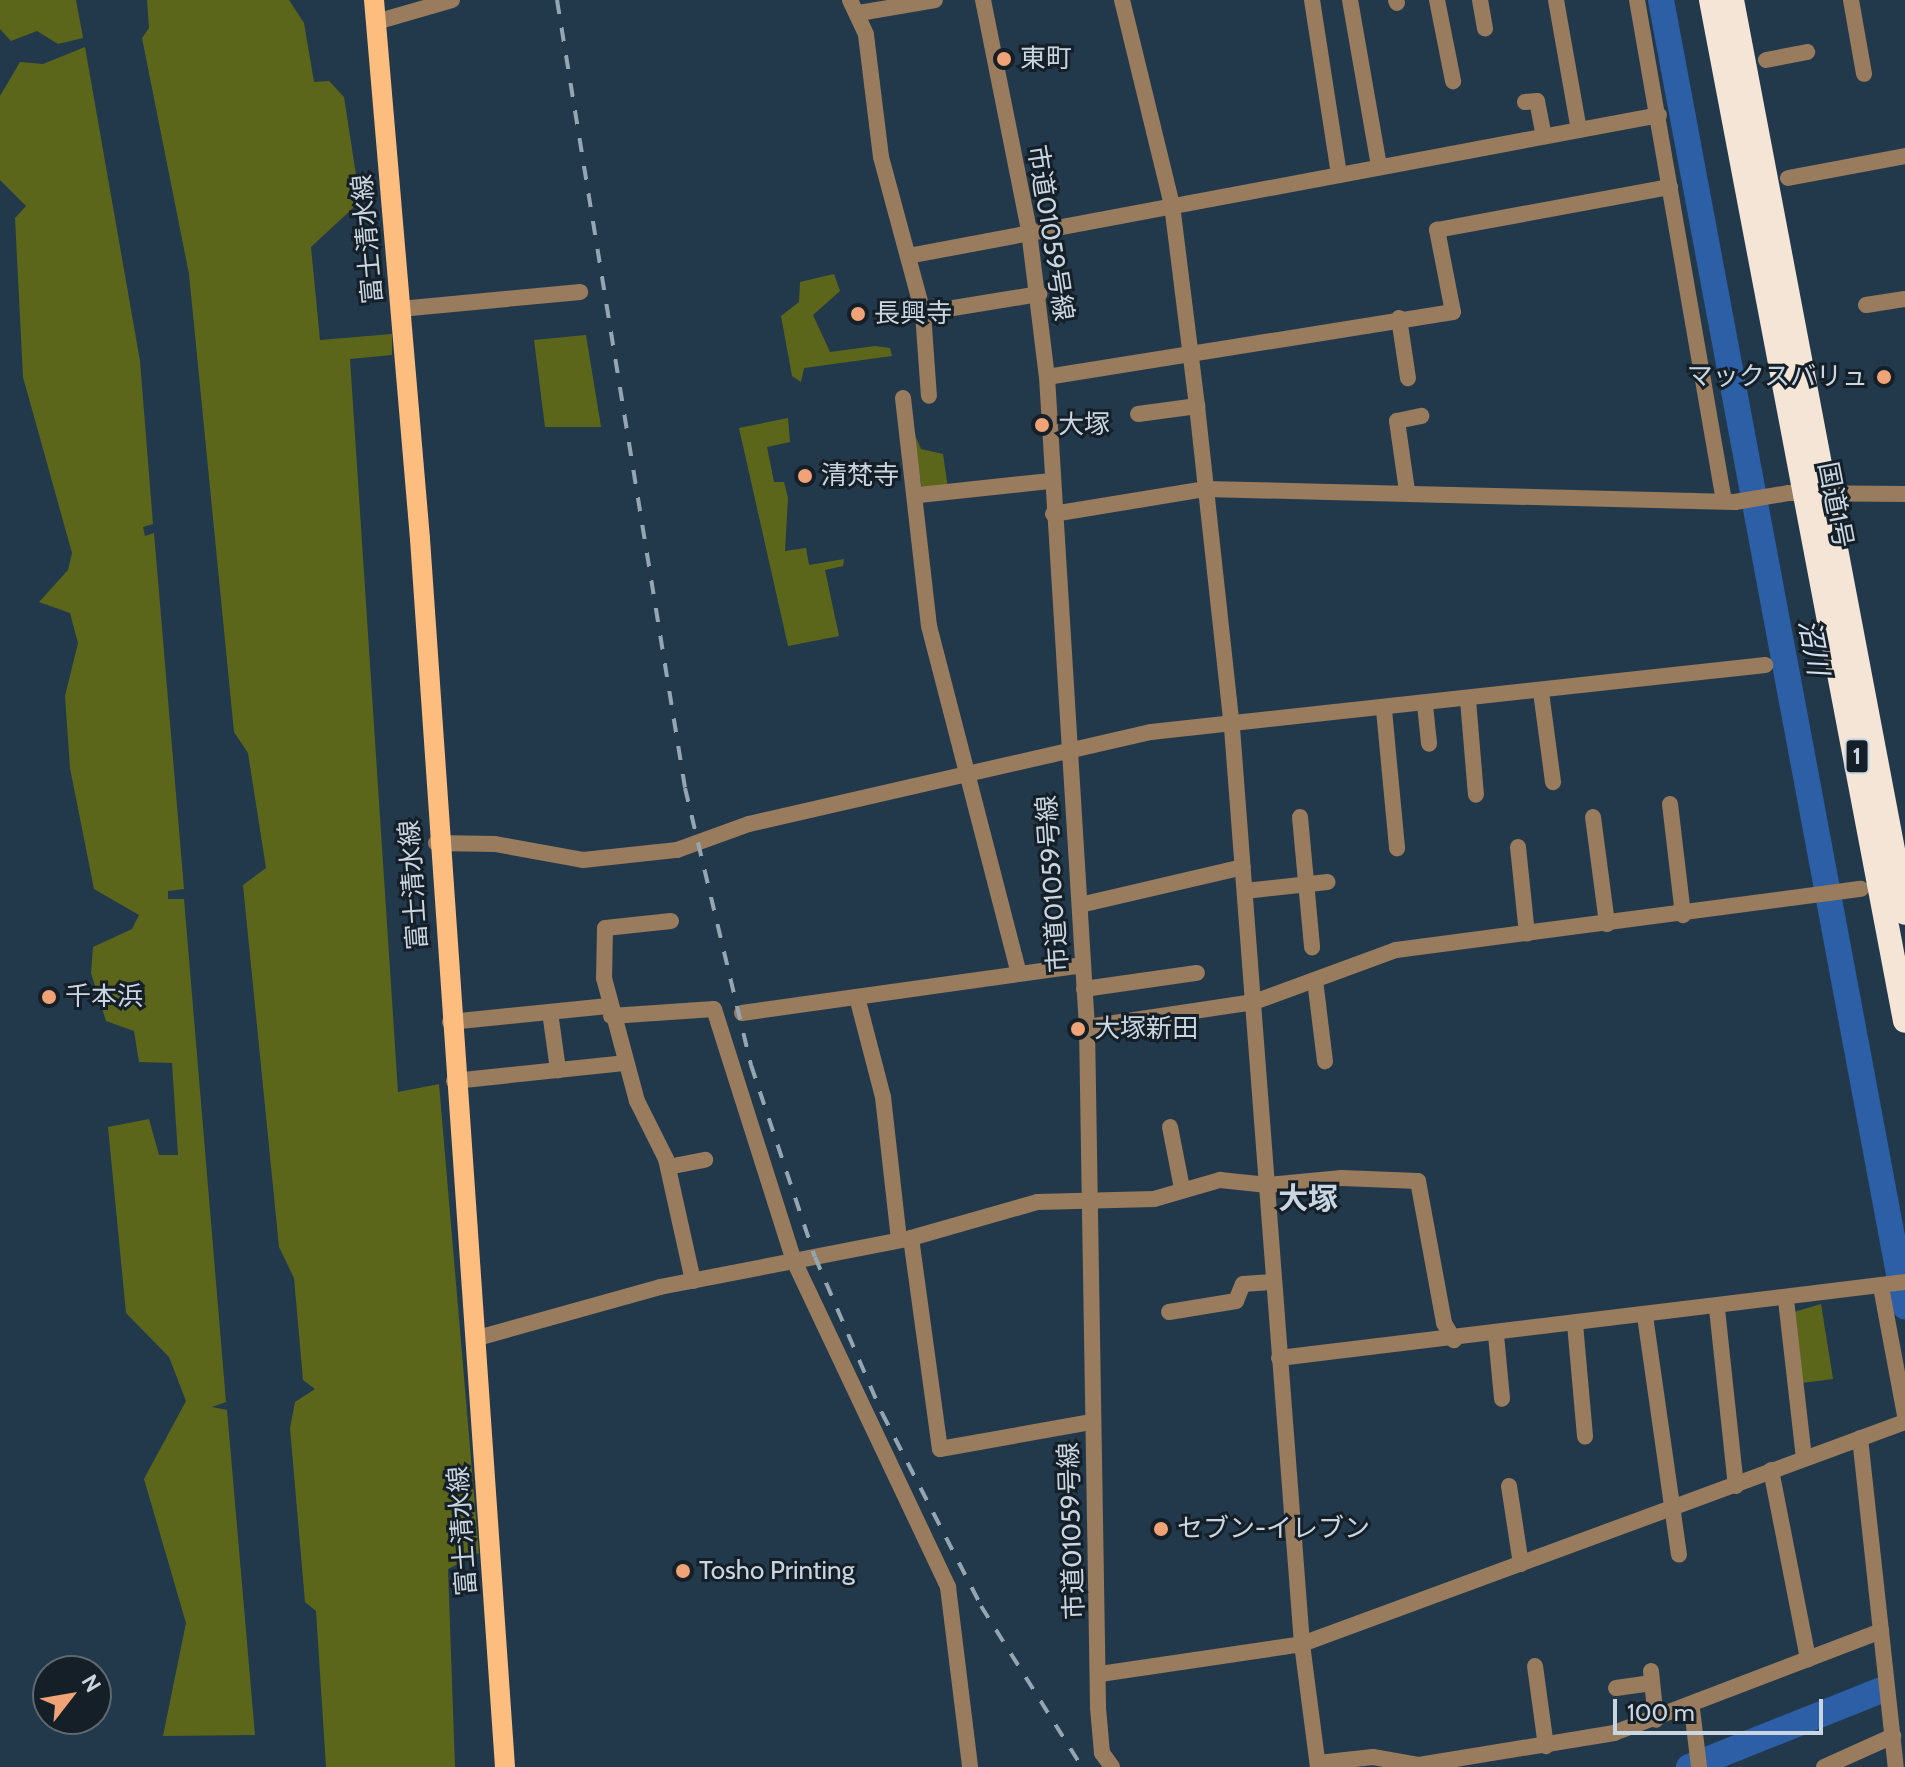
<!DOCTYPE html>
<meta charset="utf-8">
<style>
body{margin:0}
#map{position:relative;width:1905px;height:1767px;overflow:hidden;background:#22394b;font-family:Cabin,"Noto Sans JP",sans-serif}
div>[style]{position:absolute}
.green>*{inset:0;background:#5c661a}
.river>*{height:26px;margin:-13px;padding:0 13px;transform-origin:13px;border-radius:13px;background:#2d5fa7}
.minor>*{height:16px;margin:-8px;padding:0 8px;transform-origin:8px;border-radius:8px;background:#997b5d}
.major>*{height:20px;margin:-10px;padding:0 10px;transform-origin:10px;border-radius:10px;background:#fcbd7e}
.highway>*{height:24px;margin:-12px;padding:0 12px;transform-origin:12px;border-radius:12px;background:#f5e5d7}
.rail>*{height:4px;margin-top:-2px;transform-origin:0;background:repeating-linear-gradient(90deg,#95a6b3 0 14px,transparent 0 28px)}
.dots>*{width:22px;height:22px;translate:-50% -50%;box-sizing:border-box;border:4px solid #151f27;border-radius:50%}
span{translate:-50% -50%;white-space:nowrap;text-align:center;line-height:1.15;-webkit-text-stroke:6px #151f27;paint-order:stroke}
.shield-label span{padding:2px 6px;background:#151f27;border:2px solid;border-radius:6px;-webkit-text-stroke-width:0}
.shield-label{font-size:24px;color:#c9d6e1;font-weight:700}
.poi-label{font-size:26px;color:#c9d6e1}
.left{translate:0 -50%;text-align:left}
.right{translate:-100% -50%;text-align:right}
.street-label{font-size:26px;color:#c9d6e1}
.water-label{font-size:28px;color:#d0def2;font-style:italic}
.quarter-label{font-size:30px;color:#c9d6e1;font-weight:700}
.north{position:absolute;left:32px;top:1655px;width:80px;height:80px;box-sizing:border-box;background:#151f27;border:2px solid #5d6871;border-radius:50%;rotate:59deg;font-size:22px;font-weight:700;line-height:32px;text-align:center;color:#c9d6e1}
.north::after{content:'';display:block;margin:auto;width:28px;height:36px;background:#efa377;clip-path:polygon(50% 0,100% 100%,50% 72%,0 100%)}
.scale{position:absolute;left:1613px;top:1699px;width:210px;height:36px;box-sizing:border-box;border:4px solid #c9d6e1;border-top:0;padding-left:10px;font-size:24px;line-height:28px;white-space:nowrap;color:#c9d6e1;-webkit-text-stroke:6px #151f27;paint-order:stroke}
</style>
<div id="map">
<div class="green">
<i style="clip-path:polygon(0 0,76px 0,83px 38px,58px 44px,37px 31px,11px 41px,0 29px)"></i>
<i style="clip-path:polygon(147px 0,289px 0,304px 23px,314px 82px,329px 81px,344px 97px,356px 175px,353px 208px,311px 247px,320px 340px,392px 334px,392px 355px,350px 359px,398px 1092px,439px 1084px,479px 1553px,448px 1569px,455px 1767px,326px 1767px,316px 1611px,305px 1602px,290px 1428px,295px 1402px,315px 1389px,303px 1380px,294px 1278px,279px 1247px,243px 885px,266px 868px,248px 753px,234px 732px,189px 274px,142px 38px,149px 28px)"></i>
<i style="clip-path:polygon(85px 47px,140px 361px,153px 524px,143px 527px,145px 536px,154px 533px,184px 889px,168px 891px,168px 899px,184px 899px,226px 1402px,212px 1407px,227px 1410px,255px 1735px,163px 1736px,186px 1623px,144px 1479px,186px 1401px,169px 1357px,126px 1313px,108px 1127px,149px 1119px,159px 1155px,178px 1155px,172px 1063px,139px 1062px,134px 1031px,106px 1021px,91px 973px,93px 947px,132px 929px,139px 915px,94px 889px,70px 768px,65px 696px,78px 643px,70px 613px,39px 602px,68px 570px,72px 553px,23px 377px,15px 218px,26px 206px,0 180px,0 96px,20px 62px,43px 64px)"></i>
<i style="clip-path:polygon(834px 274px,840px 291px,813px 315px,830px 352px,875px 346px,890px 348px,892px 356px,804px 368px,801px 382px,792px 376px,781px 316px,799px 302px,800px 282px)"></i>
<i style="clip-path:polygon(586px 335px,601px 427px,545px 427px,534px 340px)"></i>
<i style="clip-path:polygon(788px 418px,790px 442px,767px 447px,774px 482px,784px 482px,788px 498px,785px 551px,806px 548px,809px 565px,844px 559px,843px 566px,825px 570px,839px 636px,788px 646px,739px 428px)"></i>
<i style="clip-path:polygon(911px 426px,921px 449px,943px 454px,948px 488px,922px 489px)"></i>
<i style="clip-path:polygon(1821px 1304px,1833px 1379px,1802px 1383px,1794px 1312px)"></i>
</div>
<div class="river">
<i style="left:1661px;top:0;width:1329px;rotate:79.42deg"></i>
<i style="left:1689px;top:1767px;width:205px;rotate:-21.8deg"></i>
</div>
<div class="minor">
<i style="left:850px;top:0;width:38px;rotate:65deg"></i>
<i style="left:866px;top:35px;width:123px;rotate:83deg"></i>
<i style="left:881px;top:157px;width:162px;rotate:74.9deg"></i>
<i style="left:923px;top:313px;width:118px;rotate:-9.3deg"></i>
<i style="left:983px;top:0;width:236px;rotate:78.7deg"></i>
<i style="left:1029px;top:231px;width:147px;rotate:83deg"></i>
<i style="left:1047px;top:377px;width:651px;rotate:86.48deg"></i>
<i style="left:1087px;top:1027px;width:681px;rotate:89.07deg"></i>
<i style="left:1098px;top:1708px;width:45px;rotate:84.9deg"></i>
<i style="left:1102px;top:1753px;width:17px;rotate:54deg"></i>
<i style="left:1122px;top:0;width:211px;rotate:76.3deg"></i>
<i style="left:1172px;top:205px;width:203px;rotate:82.9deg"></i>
<i style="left:1197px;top:406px;width:324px;rotate:83.8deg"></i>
<i style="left:1232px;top:728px;width:919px;rotate:85.63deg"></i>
<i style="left:1302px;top:1644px;width:124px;rotate:82.6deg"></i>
<i style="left:1312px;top:0;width:176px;rotate:81.2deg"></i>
<i style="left:1350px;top:0;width:169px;rotate:80.1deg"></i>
<i style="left:1396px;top:0;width:3px;rotate:72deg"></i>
<i style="left:1437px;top:0;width:83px;rotate:78.8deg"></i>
<i style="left:1480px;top:0;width:29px;rotate:80deg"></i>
<i style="left:1556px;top:0;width:132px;rotate:80deg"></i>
<i style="left:1637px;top:0;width:508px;rotate:80.15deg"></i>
<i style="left:1851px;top:0;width:75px;rotate:80deg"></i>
<i style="left:859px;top:13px;width:77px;rotate:-9.7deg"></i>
<i style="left:376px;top:22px;width:79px;rotate:-16.1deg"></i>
<i style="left:1766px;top:60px;width:42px;rotate:-11deg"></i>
<i style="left:1525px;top:102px;width:12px;rotate:-5deg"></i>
<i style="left:1537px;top:101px;width:36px;rotate:79deg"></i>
<i style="left:1788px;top:178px;width:119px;rotate:-10.6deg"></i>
<i style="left:908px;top:256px;width:764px;rotate:-10.63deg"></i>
<i style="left:1866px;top:305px;width:39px;rotate:-9deg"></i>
<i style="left:400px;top:309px;width:181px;rotate:-5.4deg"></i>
<i style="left:923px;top:313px;width:83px;rotate:85.9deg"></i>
<i style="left:1399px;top:318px;width:61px;rotate:81.5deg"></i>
<i style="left:1047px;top:377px;width:411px;rotate:-9.1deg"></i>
<i style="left:1453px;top:312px;width:84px;rotate:-101deg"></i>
<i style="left:1437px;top:230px;width:237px;rotate:-10.5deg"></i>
<i style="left:903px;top:398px;width:229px;rotate:83.5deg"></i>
<i style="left:929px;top:626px;width:358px;rotate:75.5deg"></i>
<i style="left:1138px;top:414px;width:60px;rotate:-7.7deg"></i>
<i style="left:1407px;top:491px;width:71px;rotate:-98.1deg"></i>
<i style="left:1397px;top:421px;width:25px;rotate:-12deg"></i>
<i style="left:919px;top:495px;width:133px;rotate:-6.1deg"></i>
<i style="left:1053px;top:514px;width:155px;rotate:-9.3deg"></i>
<i style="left:1206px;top:489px;width:529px;rotate:1.41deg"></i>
<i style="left:1735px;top:502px;width:55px;rotate:-9.5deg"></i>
<i style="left:1789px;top:493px;width:116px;rotate:0.5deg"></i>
<i style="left:1541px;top:692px;width:91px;rotate:82.4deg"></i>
<i style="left:1468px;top:700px;width:95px;rotate:85.2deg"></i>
<i style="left:1425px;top:705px;width:39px;rotate:84deg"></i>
<i style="left:1384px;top:710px;width:139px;rotate:84.6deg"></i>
<i style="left:1670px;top:804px;width:112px;rotate:83.3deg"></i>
<i style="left:1300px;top:817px;width:131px;rotate:84.7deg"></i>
<i style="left:1593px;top:817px;width:108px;rotate:82.5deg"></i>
<i style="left:436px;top:843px;width:59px;rotate:1deg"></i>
<i style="left:495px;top:844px;width:89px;rotate:10.3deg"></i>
<i style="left:583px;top:860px;width:95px;rotate:-6.1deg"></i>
<i style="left:677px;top:850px;width:77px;rotate:-19.9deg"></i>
<i style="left:749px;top:824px;width:412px;rotate:-12.9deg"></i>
<i style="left:1151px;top:732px;width:618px;rotate:-6.23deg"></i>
<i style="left:1518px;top:847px;width:87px;rotate:84.1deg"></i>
<i style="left:1245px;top:891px;width:83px;rotate:-6.2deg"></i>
<i style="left:1080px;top:905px;width:167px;rotate:-13.1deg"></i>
<i style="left:671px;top:921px;width:66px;rotate:173.9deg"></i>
<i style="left:605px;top:928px;width:50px;rotate:91.1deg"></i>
<i style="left:604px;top:978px;width:127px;rotate:75deg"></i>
<i style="left:637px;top:1101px;width:65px;rotate:63.4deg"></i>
<i style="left:666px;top:1159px;width:125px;rotate:77.5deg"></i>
<i style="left:1315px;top:980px;width:82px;rotate:83deg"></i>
<i style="left:1084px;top:989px;width:114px;rotate:-8.1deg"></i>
<i style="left:858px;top:1001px;width:99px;rotate:75.4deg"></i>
<i style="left:883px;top:1097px;width:143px;rotate:83.6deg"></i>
<i style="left:550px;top:1012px;width:59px;rotate:82.1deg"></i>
<i style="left:742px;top:1013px;width:343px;rotate:-8deg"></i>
<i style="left:611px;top:1016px;width:103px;rotate:-3.9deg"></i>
<i style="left:714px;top:1009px;width:264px;rotate:72.4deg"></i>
<i style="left:794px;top:1261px;width:361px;rotate:64.7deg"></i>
<i style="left:948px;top:1587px;width:181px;rotate:83deg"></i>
<i style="left:450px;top:1022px;width:159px;rotate:-5.8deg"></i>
<i style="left:1087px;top:1027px;width:169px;rotate:-8.5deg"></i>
<i style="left:1254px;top:1002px;width:151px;rotate:-20.1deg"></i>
<i style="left:1396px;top:950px;width:469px;rotate:-7.5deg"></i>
<i style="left:454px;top:1081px;width:171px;rotate:-6deg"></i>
<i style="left:1170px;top:1127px;width:62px;rotate:78.9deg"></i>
<i style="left:668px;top:1167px;width:38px;rotate:-11deg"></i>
<i style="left:911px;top:1238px;width:213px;rotate:82.2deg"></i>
<i style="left:940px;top:1449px;width:154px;rotate:-10.1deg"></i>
<i style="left:1881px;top:1287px;width:130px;rotate:79.4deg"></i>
<i style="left:1786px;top:1300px;width:159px;rotate:83.5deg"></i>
<i style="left:1717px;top:1309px;width:178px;rotate:83.9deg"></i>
<i style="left:1169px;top:1312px;width:68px;rotate:-9.3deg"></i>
<i style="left:1236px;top:1301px;width:18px;rotate:-68deg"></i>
<i style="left:1243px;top:1284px;width:31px;rotate:-4deg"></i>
<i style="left:1645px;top:1316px;width:241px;rotate:81.9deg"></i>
<i style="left:1575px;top:1324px;width:113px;rotate:84.9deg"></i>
<i style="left:1496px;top:1335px;width:64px;rotate:84.6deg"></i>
<i style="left:474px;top:1339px;width:193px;rotate:-15.6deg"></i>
<i style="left:660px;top:1287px;width:256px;rotate:-11deg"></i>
<i style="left:911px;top:1238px;width:131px;rotate:-15.9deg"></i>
<i style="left:1037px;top:1202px;width:117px;rotate:-1.5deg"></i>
<i style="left:1154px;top:1199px;width:69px;rotate:-16.1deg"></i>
<i style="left:1220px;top:1180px;width:48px;rotate:5.9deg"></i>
<i style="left:1268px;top:1185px;width:74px;rotate:-5.4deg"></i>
<i style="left:1342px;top:1178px;width:76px;rotate:2.3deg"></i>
<i style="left:1418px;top:1181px;width:144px;rotate:79.6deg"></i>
<i style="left:1444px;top:1323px;width:20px;rotate:60deg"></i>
<i style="left:1279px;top:1358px;width:631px;rotate:-6.92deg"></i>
<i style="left:1860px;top:1438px;width:331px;rotate:83.8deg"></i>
<i style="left:1771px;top:1470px;width:193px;rotate:78.9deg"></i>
<i style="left:1509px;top:1486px;width:79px;rotate:81.3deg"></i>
<i style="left:1535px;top:1666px;width:81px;rotate:82.2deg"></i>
<i style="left:1651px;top:1671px;width:49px;rotate:84.2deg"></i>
<i style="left:1100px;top:1674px;width:204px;rotate:-8.4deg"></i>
<i style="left:1302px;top:1644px;width:643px;rotate:-20.21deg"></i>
<i style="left:1616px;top:1688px;width:36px;rotate:-8deg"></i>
<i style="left:1692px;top:1709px;width:58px;rotate:83.1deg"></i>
<i style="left:1318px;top:1763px;width:55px;rotate:-6.2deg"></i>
<i style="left:1373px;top:1757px;width:47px;rotate:9.9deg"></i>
<i style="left:1419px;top:1765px;width:198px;rotate:-9.3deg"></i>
<i style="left:1614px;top:1733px;width:286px;rotate:-20.9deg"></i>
<i style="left:1824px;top:1767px;width:76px;rotate:-24.2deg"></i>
</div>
<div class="major">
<i style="left:374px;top:0;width:541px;rotate:85.12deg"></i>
<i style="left:420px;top:539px;width:1231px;rotate:86.04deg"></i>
</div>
<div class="highway">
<i style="left:1711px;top:0;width:1039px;rotate:79.24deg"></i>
<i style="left:1732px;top:0;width:929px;rotate:79.27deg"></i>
</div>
<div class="rail">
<i style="left:557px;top:0;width:798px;rotate:80.77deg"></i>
<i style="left:685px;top:788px;width:285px;rotate:76.6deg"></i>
<i style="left:751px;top:1065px;width:202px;rotate:71.6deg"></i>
<i style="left:815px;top:1257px;width:170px;rotate:66.8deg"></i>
<i style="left:882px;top:1413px;width:217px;rotate:62.8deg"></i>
<i style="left:981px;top:1606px;width:190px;rotate:57.9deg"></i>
</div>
<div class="dots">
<i style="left:1004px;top:59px;background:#efa377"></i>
<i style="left:858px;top:314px;background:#efa377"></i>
<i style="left:1884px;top:377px;background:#efa377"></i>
<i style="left:1042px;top:425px;background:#efa377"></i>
<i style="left:805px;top:476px;background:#efa377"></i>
<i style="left:49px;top:997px;background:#efa377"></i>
<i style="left:1078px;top:1029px;background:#efa377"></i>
<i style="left:1161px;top:1529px;background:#efa377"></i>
<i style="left:683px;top:1571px;background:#efa377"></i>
</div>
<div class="shield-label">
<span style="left:1857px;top:756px">1</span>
</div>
<div class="poi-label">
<span class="left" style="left:1020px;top:59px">東町</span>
<span class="left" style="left:874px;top:314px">長興寺</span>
<span class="right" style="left:1868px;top:377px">マックスバリュ</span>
<span class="left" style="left:1058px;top:425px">大塚</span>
<span class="left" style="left:821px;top:476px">清梵寺</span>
<span class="left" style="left:65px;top:997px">千本浜</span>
<span class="left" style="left:1094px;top:1029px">大塚新田</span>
<span class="left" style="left:1177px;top:1529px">セブン-イレブン</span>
<span class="left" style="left:699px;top:1571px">Tosho Printing</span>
</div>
<div class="street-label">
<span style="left:1050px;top:233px;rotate:81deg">市道01059号線</span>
<span style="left:368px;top:239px;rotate:-95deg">富士清水線</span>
<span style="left:1835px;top:505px;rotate:79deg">国道1号</span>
<span style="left:1053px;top:884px;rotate:-94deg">市道01059号線</span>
<span style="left:414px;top:885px;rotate:-94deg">富士清水線</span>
<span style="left:463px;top:1531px;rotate:-94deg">富士清水線</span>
<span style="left:1072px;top:1531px;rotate:-92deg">市道01059号線</span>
</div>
<div class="water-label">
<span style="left:1814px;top:647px;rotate:79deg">沼川</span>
</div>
<div class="quarter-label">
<span style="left:1308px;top:1199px">大塚</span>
</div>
<div class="north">N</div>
<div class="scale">100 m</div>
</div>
